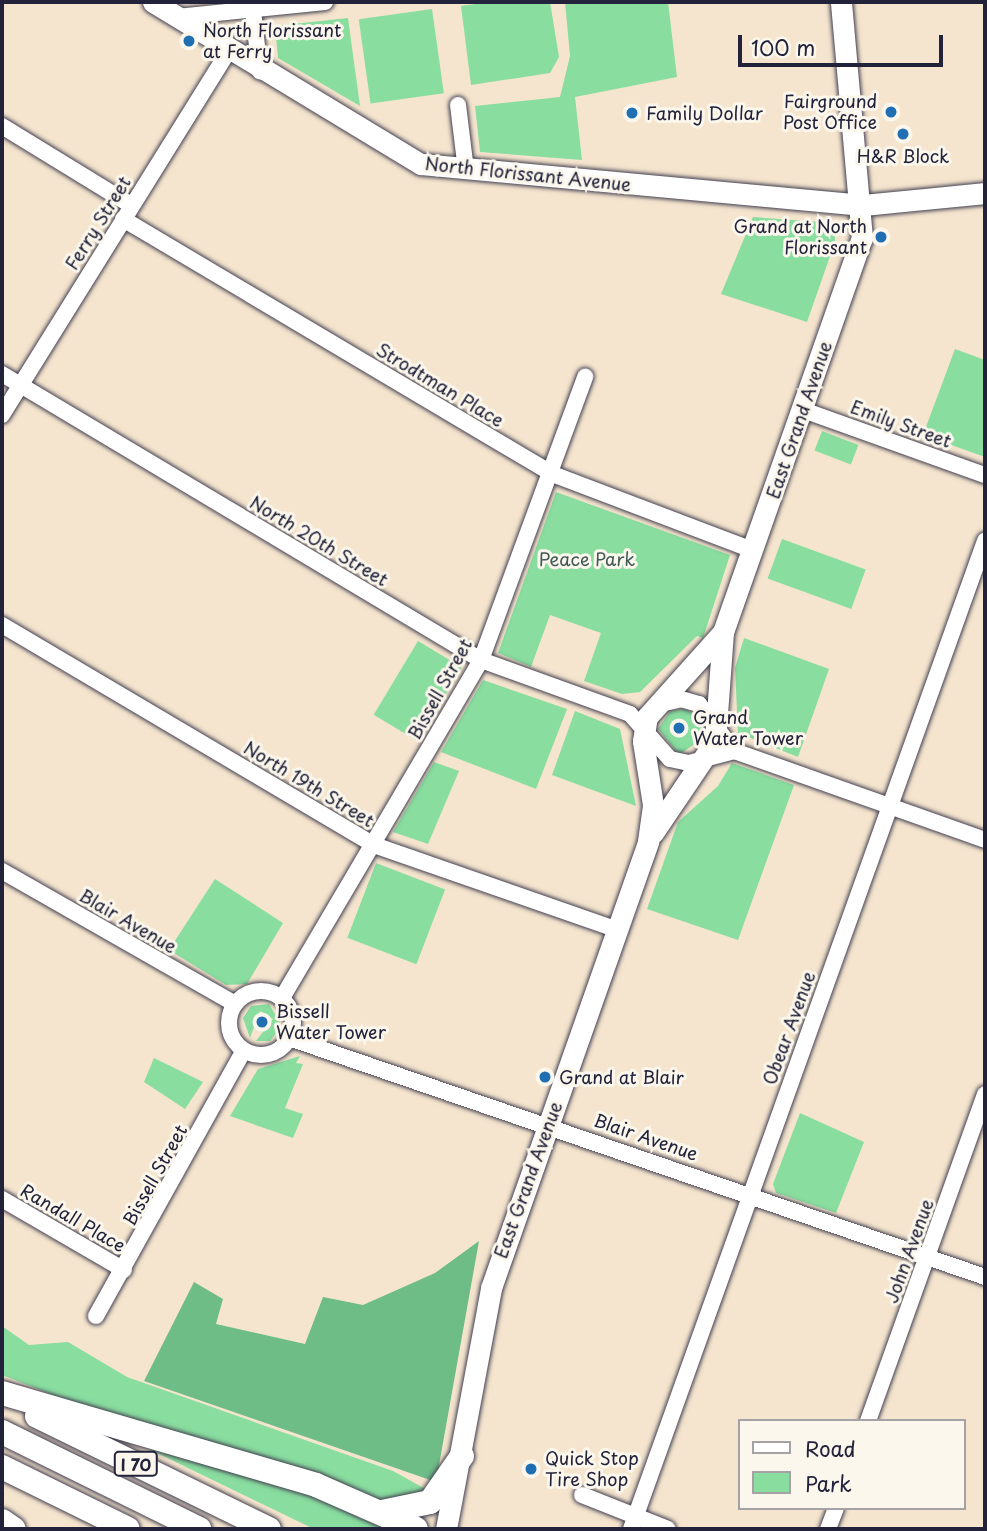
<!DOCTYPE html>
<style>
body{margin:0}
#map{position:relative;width:987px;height:1531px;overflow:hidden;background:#f5e5ce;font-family:"Playpen Sans",sans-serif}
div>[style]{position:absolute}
.green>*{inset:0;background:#89dd9f;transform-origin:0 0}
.forest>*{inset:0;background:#6ebc86}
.roads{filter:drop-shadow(0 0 2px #423f51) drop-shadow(0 0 2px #423f51)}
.minor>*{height:16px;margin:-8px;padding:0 8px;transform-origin:8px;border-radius:8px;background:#fff}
.minor>.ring{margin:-8px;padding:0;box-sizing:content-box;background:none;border:16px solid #fff;border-radius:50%}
.major>*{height:21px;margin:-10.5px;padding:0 10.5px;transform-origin:10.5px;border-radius:10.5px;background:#fff}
.highway>*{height:24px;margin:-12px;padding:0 12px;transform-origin:12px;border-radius:12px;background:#fff}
.dots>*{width:19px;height:19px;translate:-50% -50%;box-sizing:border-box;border:4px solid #fbf7ec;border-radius:50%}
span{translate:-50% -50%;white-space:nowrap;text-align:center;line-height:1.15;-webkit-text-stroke:6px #fbf7ec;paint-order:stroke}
.shield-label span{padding:2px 5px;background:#fbf7ec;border:2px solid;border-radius:5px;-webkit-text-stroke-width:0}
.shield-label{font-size:16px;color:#22223b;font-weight:700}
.poi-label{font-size:18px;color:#22223b}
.left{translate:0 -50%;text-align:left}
.right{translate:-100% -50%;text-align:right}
.street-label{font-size:18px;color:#22223b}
.park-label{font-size:18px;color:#415a59}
.frame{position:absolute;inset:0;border:4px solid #22223b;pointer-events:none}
.legend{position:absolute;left:738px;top:1419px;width:228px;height:91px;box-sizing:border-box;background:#fbf7ec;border:2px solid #a4a2a5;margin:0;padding:9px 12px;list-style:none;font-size:21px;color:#22223b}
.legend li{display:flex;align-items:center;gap:14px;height:35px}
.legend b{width:35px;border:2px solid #a4a2a5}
.scale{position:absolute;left:738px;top:35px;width:205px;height:32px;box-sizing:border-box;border:4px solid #22223b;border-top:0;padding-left:9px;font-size:21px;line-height:24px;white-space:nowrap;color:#22223b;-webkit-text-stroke:5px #fbf7ec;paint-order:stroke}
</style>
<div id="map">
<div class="green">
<i style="clip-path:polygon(489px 2px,550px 2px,559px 57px,550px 73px,471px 85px,461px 6px)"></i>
<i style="clip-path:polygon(565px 2px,668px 2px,677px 77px,575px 97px,582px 160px,480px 152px,475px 106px,560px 97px,570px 56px)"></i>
<i style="left:432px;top:9px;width:85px;height:74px;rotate:82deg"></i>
<i style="clip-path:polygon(348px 18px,360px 106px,278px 58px,275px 26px)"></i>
<i style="clip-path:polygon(753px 217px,835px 223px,835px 242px,807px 322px,721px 294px)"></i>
<i style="clip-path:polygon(955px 349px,985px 360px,985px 457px,923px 435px)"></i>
<i style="left:822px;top:431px;width:39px;height:21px;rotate:21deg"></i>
<i style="clip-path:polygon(556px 492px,730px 555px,703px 638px,697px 636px,640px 692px,622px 694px,584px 681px,601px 633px,550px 615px,531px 667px,498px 653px)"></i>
<i style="left:782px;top:539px;width:89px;height:42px;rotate:20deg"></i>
<i style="clip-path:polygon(744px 638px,829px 669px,798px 757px,738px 733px,735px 668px)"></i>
<i style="left:418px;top:641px;width:51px;height:86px;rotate:31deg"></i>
<i style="clip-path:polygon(483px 680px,567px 709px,536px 789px,441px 752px)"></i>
<i style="clip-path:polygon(685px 709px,698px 716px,703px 738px,679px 755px,658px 729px,670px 711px)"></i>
<i style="clip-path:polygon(575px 711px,620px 729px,636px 806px,552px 775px)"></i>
<i style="clip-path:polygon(434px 762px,459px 771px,428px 844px,393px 832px)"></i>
<i style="clip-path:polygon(732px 763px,794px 785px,738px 940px,647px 909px,678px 822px,718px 786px)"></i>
<i style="left:376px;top:863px;width:74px;height:80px;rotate:21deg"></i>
<i style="clip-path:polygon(215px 879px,283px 923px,247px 984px,226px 985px,169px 950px)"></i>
<i style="clip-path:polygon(269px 1004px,282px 1026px,270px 1041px,256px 1041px,273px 1019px,260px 1011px,250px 1038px,243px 1018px,251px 1006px)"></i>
<i style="clip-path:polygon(300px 1056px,296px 1063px,303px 1064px,285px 1108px,303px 1114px,293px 1138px,230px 1116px,258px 1069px)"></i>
<i style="clip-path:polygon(154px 1058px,203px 1082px,185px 1109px,144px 1082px)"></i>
<i style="clip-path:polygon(800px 1113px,864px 1142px,836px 1213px,776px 1193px,773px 1184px)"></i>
<i style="clip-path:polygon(2px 1326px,29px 1345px,68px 1342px,127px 1377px,393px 1471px,431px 1492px,382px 1504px,68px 1401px,2px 1375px)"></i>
<i style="clip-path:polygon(120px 1435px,318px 1494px,399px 1529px,314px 1529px)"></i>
</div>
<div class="forest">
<i style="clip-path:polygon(479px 1241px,436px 1482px,144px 1381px,194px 1282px,223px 1299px,216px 1324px,305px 1344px,323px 1297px,363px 1305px,435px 1273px)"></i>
</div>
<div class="roads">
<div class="minor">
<i style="left:252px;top:2px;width:70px;rotate:83.5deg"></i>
<i style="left:177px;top:17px;width:149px;rotate:-5.8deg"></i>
<i style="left:458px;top:105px;width:65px;rotate:83deg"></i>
<i style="left:2px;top:126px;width:151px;rotate:31.5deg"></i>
<i style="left:123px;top:219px;width:497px;rotate:30.7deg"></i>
<i style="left:550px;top:473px;width:217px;rotate:20.8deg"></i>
<i style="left:2px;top:374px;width:558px;rotate:30.84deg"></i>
<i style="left:481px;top:660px;width:158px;rotate:19.9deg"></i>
<i style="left:630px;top:714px;width:60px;rotate:48.4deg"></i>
<i style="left:670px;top:759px;width:19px;rotate:12deg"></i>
<i style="left:689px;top:763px;width:47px;rotate:-14.9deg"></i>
<i style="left:803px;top:410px;width:193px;rotate:19.7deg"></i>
<i style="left:2px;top:415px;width:428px;rotate:-58.1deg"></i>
<i style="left:2px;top:625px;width:432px;rotate:30.6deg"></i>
<i style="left:374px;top:845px;width:258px;rotate:19.2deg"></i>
<i style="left:656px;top:705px;width:26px;rotate:-13deg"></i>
<i style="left:681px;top:699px;width:19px;rotate:16deg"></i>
<i style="left:699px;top:704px;width:59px;rotate:53.3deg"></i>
<i style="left:734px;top:751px;width:266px;rotate:19.5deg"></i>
<i style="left:2px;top:871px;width:268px;rotate:29.7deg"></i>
<i class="ring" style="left:229px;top:991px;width:48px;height:48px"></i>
<i style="left:282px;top:998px;width:392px;rotate:-59.5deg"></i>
<i style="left:481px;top:660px;width:302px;rotate:-69.8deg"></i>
<i style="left:292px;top:1039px;width:733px;rotate:18.95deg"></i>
<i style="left:2px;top:1199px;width:141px;rotate:30.2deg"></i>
<i style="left:96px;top:1316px;width:304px;rotate:-60.9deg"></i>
<i style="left:868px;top:1421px;width:347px;rotate:-70.3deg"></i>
<i style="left:582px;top:1495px;width:92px;rotate:21.6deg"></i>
<i style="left:631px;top:1529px;width:1050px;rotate:-70.29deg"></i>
<i style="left:828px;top:1529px;width:22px;rotate:-69deg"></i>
</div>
<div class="major">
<i style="left:153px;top:2px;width:313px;rotate:31.2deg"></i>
<i style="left:421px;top:164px;width:444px;rotate:5.3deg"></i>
<i style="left:863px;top:205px;width:123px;rotate:-5.6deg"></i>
<i style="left:653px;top:833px;width:111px;rotate:-56deg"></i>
<i style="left:715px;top:741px;width:109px;rotate:-85.8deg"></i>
<i style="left:723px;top:632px;width:418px;rotate:-70.6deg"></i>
<i style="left:862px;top:238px;width:237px;rotate:-95.1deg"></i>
<i style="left:446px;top:1529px;width:245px;rotate:-79.4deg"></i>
<i style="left:491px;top:1288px;width:474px;rotate:-70.6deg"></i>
<i style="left:648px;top:841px;width:36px;rotate:-82deg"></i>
<i style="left:653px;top:805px;width:65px;rotate:-98.9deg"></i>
<i style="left:643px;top:741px;width:24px;rotate:-81deg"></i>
<i style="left:647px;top:717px;width:114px;rotate:-48.2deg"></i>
</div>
<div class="highway">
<i style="left:2px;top:1393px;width:327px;rotate:16.3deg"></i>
<i style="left:316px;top:1485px;width:109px;rotate:23.7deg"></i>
<i style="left:37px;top:1416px;width:258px;rotate:26deg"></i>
<i style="left:2px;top:1432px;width:220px;rotate:26.2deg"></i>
<i style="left:2px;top:1467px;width:140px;rotate:26.2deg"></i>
<i style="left:382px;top:1512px;width:49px;rotate:-11.8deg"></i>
<i style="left:430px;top:1502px;width:56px;rotate:-55.2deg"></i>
<i style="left:2px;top:1521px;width:14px;rotate:34deg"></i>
</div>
</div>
<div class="dots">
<i style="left:189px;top:41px;background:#1f6fb2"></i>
<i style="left:891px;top:112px;background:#1f6fb2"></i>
<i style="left:632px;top:113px;background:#1f6fb2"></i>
<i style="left:903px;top:134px;background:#1f6fb2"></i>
<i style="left:881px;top:237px;background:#1f6fb2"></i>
<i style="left:679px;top:728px;background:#1f6fb2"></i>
<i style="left:262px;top:1022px;background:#1f6fb2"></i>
<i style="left:545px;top:1077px;background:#1f6fb2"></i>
<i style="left:531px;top:1469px;background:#1f6fb2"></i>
</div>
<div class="shield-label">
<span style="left:136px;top:1464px">I 70</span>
</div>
<div class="poi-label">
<span class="left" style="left:203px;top:41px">North Florissant<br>at Ferry</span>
<span class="right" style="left:877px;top:112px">Fairground<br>Post Office</span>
<span class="left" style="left:646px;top:113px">Family Dollar</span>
<span style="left:903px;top:156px">H&amp;R Block</span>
<span class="right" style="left:867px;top:237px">Grand at North<br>Florissant</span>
<span class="left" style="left:693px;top:728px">Grand<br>Water Tower</span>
<span class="left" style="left:276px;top:1022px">Bissell<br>Water Tower</span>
<span class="left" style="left:559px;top:1077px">Grand at Blair</span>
<span class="left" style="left:545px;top:1469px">Quick Stop<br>Tire Shop</span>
</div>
<div class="street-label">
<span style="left:528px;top:174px;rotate:6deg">North Florissant Avenue</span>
<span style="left:98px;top:223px;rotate:-58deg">Ferry Street</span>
<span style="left:440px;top:385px;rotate:31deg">Strodtman Place</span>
<span style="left:799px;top:420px;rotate:-71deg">East Grand Avenue</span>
<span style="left:901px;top:424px;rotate:20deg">Emily Street</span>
<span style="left:319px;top:541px;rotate:31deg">North 20th Street</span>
<span style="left:440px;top:689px;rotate:-61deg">Bissell Street</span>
<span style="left:309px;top:784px;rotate:31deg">North 19th Street</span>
<span style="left:128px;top:921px;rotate:30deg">Blair Avenue</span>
<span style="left:789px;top:1028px;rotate:-70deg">Obear Avenue</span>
<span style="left:646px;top:1137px;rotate:19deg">Blair Avenue</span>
<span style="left:155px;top:1175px;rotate:-61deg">Bissell Street</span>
<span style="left:528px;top:1180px;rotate:-70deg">East Grand Avenue</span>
<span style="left:73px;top:1218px;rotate:30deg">Randall Place</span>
<span style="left:909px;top:1251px;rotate:-70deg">John Avenue</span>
</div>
<div class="park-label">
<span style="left:587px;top:559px">Peace Park</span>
</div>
<div class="frame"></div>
<ul class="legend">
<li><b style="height:9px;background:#fff"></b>Road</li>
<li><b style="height:19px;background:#89dd9f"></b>Park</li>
</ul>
<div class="scale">100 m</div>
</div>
